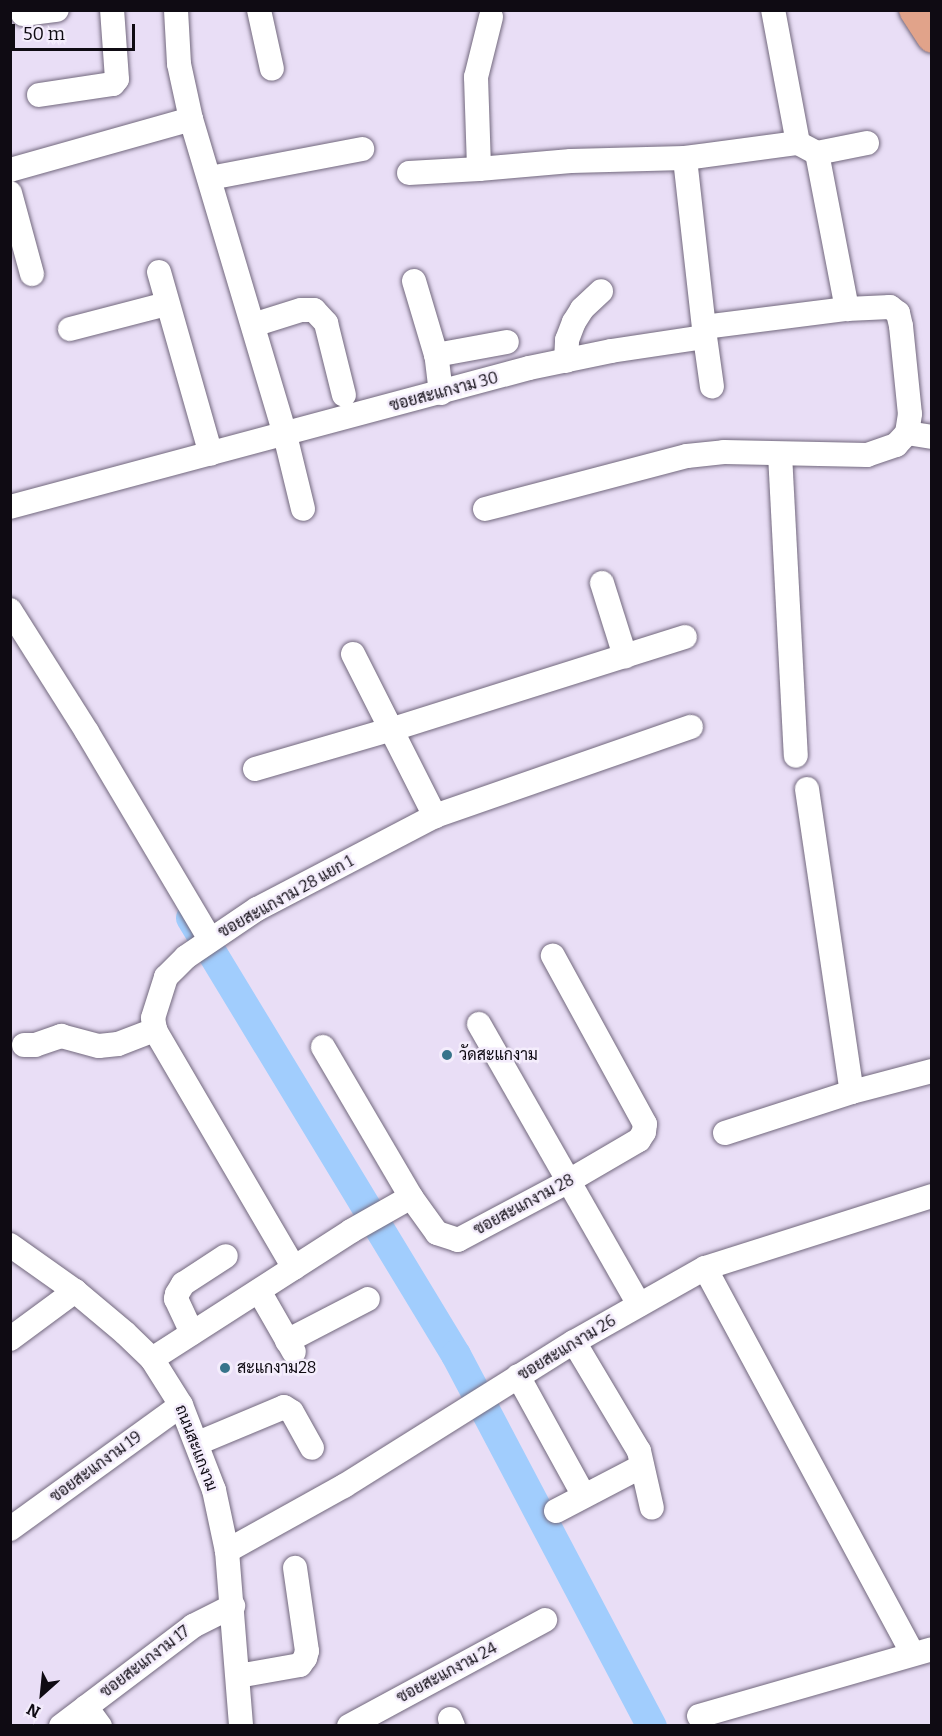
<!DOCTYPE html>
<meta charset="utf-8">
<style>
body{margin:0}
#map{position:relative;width:942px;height:1736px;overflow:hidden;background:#e9def6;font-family:Bitter,Sarabun,serif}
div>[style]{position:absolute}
.river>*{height:30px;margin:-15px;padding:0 15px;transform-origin:15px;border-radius:15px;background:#a1cdfd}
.roads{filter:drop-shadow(0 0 2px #72687d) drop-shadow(0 0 2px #72687d)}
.minor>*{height:24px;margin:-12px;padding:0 12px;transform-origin:12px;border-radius:12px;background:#fff}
.major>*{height:30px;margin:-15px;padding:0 15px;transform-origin:15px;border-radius:15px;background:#e1a38a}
.dots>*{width:16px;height:16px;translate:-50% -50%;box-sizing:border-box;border:3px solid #f4edfc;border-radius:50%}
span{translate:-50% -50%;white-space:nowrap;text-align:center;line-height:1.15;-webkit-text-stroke:5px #f4edfc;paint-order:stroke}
.street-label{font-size:16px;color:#0f0b13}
.poi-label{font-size:16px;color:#0f0b13}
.left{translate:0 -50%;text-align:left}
.frame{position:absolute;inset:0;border:12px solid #0f0b13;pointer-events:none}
.north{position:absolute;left:12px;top:1664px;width:60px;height:60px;-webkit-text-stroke:4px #f4edfc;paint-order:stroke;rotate:207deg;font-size:16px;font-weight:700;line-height:24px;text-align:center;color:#0f0b13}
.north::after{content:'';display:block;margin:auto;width:21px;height:27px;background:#0f0b13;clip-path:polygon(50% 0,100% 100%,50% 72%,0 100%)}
.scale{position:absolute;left:12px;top:24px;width:123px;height:27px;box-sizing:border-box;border:3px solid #0f0b13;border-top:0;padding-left:8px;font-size:18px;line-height:21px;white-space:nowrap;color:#0f0b13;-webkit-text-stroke:4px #f4edfc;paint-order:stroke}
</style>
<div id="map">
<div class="river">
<i style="left:191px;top:918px;width:511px;rotate:58.77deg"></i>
<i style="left:456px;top:1355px;width:420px;rotate:62.2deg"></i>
</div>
<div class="roads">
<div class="minor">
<i style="left:176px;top:10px;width:54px;rotate:86.8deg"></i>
<i style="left:179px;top:64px;width:56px;rotate:77.7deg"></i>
<i style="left:191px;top:119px;width:330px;rotate:73.4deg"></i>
<i style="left:285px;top:435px;width:76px;rotate:76.3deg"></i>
<i style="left:259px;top:10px;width:60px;rotate:77.6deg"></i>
<i style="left:23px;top:14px;width:34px;rotate:-7deg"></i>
<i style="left:491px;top:17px;width:62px;rotate:104deg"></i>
<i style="left:476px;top:77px;width:92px;rotate:88.1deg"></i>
<i style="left:479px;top:169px;width:92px;rotate:-5deg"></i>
<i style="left:571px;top:161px;width:114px;rotate:-1.5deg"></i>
<i style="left:685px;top:158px;width:114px;rotate:-7.6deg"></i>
<i style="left:798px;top:143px;width:135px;rotate:-100.6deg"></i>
<i style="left:39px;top:95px;width:75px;rotate:-8.5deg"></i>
<i style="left:113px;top:84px;width:6px;rotate:-51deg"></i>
<i style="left:117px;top:79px;width:69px;rotate:-94.1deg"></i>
<i style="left:798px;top:143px;width:21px;rotate:28deg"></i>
<i style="left:817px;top:153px;width:159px;rotate:79.1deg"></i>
<i style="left:817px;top:153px;width:51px;rotate:-11.3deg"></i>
<i style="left:10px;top:170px;width:188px;rotate:-15.7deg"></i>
<i style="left:409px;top:173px;width:70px;rotate:-3.3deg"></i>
<i style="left:210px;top:178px;width:155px;rotate:-10.8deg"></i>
<i style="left:10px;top:193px;width:84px;rotate:74.8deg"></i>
<i style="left:159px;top:272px;width:189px;rotate:74.1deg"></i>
<i style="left:414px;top:281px;width:77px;rotate:73.4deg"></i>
<i style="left:253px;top:325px;width:50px;rotate:-17.4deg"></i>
<i style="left:301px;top:310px;width:13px"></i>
<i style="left:314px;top:310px;width:18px;rotate:47deg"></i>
<i style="left:326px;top:323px;width:74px;rotate:76deg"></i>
<i style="left:704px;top:327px;width:144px;rotate:-7.2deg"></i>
<i style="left:847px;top:309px;width:43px;rotate:-2.7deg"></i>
<i style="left:890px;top:307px;width:10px;rotate:37deg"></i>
<i style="left:898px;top:313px;width:13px;rotate:77deg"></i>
<i style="left:901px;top:326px;width:88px;rotate:84.2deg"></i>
<i style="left:910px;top:414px;width:19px;rotate:99deg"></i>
<i style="left:907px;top:433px;width:25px;rotate:9deg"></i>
<i style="left:70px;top:329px;width:100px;rotate:-14.5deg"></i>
<i style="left:705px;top:337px;width:50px;rotate:82deg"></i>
<i style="left:566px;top:361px;width:21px;rotate:-87deg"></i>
<i style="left:567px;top:340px;width:19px;rotate:-69deg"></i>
<i style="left:574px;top:322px;width:15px;rotate:-58deg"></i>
<i style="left:582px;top:309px;width:26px;rotate:-43deg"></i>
<i style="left:441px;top:393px;width:38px;rotate:-97deg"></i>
<i style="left:436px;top:355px;width:72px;rotate:-10.4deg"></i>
<i style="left:780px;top:454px;width:302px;rotate:87deg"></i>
<i style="left:10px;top:507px;width:537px;rotate:-14.99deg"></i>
<i style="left:529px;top:368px;width:84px;rotate:-11.7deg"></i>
<i style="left:611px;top:351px;width:95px;rotate:-8.5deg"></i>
<i style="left:705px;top:337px;width:180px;rotate:-96.4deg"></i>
<i style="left:485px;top:509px;width:209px;rotate:-14.7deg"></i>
<i style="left:687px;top:456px;width:37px;rotate:-6deg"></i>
<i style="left:724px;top:452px;width:143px;rotate:1.2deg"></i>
<i style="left:867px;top:455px;width:31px;rotate:-19deg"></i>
<i style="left:896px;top:445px;width:16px;rotate:-47deg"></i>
<i style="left:602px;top:583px;width:77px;rotate:72.5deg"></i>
<i style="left:10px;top:610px;width:144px;rotate:57.7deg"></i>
<i style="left:87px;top:732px;width:241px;rotate:59.3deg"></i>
<i style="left:353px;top:654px;width:182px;rotate:63.2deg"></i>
<i style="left:255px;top:769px;width:144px;rotate:-16.2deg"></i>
<i style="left:393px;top:729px;width:306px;rotate:-17.5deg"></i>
<i style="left:807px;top:789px;width:306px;rotate:81.6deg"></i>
<i style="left:479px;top:1024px;width:323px;rotate:60.3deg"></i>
<i style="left:24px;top:1045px;width:11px"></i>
<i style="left:35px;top:1045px;width:28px;rotate:-19deg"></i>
<i style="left:61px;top:1036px;width:39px;rotate:15deg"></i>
<i style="left:99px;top:1046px;width:19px;rotate:-6deg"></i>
<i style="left:118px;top:1044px;width:40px;rotate:-21deg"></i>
<i style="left:323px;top:1047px;width:174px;rotate:59.6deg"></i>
<i style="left:725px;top:1133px;width:133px;rotate:-17.9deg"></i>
<i style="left:852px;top:1092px;width:83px;rotate:-14.7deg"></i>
<i style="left:10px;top:1245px;width:80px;rotate:35.3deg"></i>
<i style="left:75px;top:1291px;width:65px;rotate:40deg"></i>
<i style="left:125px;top:1333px;width:37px;rotate:44deg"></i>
<i style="left:152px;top:1359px;width:54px;rotate:57.8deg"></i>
<i style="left:181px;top:1405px;width:91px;rotate:68.8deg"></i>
<i style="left:214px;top:1490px;width:62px;rotate:78deg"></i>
<i style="left:227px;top:1551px;width:176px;rotate:85.4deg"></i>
<i style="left:294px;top:1268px;width:276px;rotate:-120.3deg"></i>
<i style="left:155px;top:1030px;width:12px;rotate:-99deg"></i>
<i style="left:153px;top:1018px;width:43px;rotate:-72.4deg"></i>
<i style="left:166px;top:977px;width:28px;rotate:-45deg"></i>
<i style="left:186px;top:957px;width:86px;rotate:-34.1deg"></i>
<i style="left:257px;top:909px;width:201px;rotate:-27.6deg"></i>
<i style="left:435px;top:816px;width:271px;rotate:-19.2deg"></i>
<i style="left:705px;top:1268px;width:438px;rotate:61.7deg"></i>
<i style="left:259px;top:1291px;width:70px;rotate:60.2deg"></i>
<i style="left:192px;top:1333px;width:38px;rotate:-115deg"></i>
<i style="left:176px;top:1299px;width:5px;rotate:-79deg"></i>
<i style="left:177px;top:1294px;width:12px;rotate:-59deg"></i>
<i style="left:183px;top:1284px;width:51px;rotate:-33.1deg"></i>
<i style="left:10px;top:1339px;width:81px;rotate:-36.4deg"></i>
<i style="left:287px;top:1341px;width:91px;rotate:-27.4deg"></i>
<i style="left:574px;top:1342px;width:127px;rotate:59.2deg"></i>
<i style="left:639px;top:1451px;width:58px;rotate:77.2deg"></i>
<i style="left:152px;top:1359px;width:237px;rotate:-32.7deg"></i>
<i style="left:351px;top:1231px;width:69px;rotate:-29.5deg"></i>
<i style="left:411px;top:1197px;width:44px;rotate:54.2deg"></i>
<i style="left:437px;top:1233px;width:22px;rotate:18deg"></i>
<i style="left:458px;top:1240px;width:123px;rotate:-28deg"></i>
<i style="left:567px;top:1182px;width:83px;rotate:-30.3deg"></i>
<i style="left:639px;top:1140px;width:9px;rotate:-58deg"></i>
<i style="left:644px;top:1132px;width:8px;rotate:-83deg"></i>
<i style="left:645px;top:1124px;width:192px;rotate:-118.7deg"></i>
<i style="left:518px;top:1376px;width:137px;rotate:61.2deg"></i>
<i style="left:198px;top:1443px;width:93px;rotate:-22.7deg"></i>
<i style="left:284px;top:1407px;width:9px;rotate:32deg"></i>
<i style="left:292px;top:1412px;width:41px;rotate:60.9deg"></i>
<i style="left:556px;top:1511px;width:97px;rotate:-27.6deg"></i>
<i style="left:10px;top:1529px;width:211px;rotate:-35.9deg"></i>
<i style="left:227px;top:1551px;width:134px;rotate:-29.1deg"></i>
<i style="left:344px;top:1486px;width:271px;rotate:-32.1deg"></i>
<i style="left:574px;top:1342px;width:150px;rotate:-29.5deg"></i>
<i style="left:705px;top:1268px;width:238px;rotate:-17.6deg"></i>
<i style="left:238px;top:1676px;width:63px;rotate:-10.1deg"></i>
<i style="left:300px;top:1665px;width:9px;rotate:-54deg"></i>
<i style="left:305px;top:1658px;width:7px;rotate:-74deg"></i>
<i style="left:307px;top:1651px;width:84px;rotate:-98.2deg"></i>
<i style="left:86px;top:1707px;width:24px;rotate:54deg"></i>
<i style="left:699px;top:1716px;width:242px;rotate:-16deg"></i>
<i style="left:450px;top:1719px;width:8px;rotate:67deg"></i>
<i style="left:61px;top:1726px;width:166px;rotate:-37.1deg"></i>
<i style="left:193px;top:1626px;width:45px;rotate:-26.6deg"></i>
<i style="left:349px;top:1726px;width:223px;rotate:-28.4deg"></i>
</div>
<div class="major">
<i style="left:914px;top:10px;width:33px;rotate:57deg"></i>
</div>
</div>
<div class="dots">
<i style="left:447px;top:1055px;background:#37748b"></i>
<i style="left:225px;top:1368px;background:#37748b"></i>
</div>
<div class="street-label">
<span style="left:444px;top:392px;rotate:-15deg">ซอยสะแกงาม 30</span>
<span style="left:286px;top:897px;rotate:-29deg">ซอยสะแกงาม 28 แยก 1</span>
<span style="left:524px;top:1205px;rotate:-28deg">ซอยสะแกงาม 28</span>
<span style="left:567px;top:1348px;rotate:-31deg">ซอยสะแกงาม 26</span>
<span style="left:196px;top:1448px;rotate:69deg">ถนนสะแกงาม</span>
<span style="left:96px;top:1467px;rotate:-36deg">ซอยสะแกงาม 19</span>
<span style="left:145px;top:1662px;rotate:-37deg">ซอยสะแกงาม 17</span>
<span style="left:447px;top:1673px;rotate:-28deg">ซอยสะแกงาม 24</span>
</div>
<div class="poi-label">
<span class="left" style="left:459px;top:1055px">วัดสะแกงาม</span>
<span class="left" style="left:237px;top:1368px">สะแกงาม28</span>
</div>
<div class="frame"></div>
<div class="north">N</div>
<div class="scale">50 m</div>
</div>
